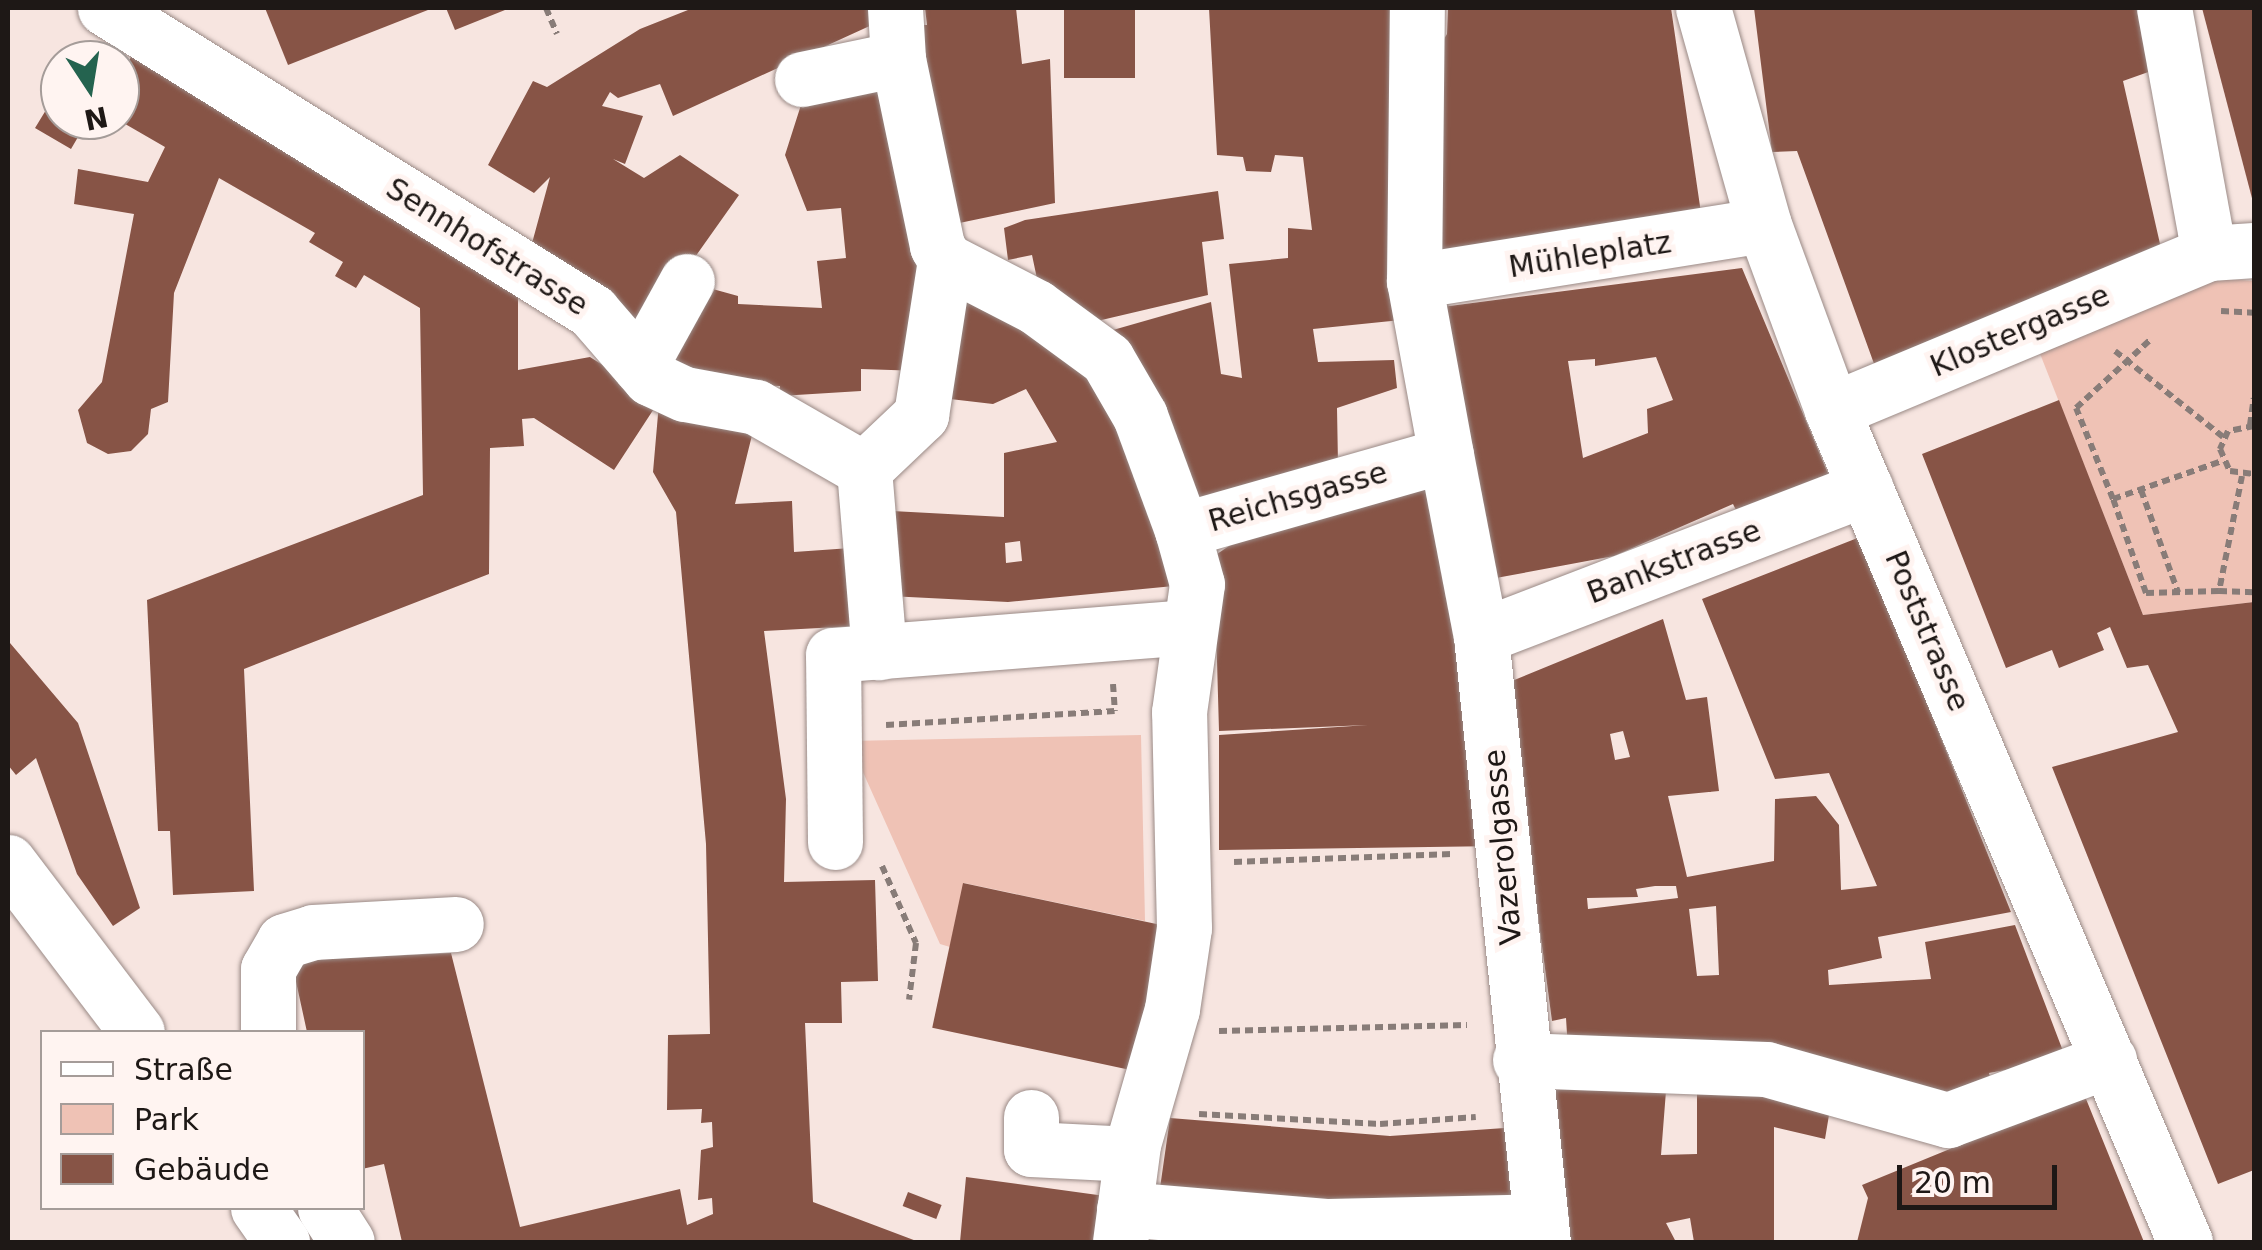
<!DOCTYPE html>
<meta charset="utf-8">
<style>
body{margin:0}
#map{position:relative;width:2262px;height:1250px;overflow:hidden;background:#f7e5e0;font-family:"DejaVu Sans",sans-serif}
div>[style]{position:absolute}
.green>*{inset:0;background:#efc2b5}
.building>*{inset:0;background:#875446;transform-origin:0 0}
.path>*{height:6px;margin-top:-3px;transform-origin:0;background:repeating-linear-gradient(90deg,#887c78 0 8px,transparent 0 13px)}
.roads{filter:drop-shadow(0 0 2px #9a8a86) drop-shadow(0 0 2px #9a8a86)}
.minor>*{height:55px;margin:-27.5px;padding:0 27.5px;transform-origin:27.5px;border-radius:27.5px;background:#fff}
span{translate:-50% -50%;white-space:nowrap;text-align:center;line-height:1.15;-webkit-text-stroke:10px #fff4f1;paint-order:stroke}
.street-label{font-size:30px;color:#1e1816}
.frame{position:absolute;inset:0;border:10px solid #1e1816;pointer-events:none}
.legend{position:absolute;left:40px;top:1030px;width:325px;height:180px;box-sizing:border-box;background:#fff4f1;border:2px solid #a59c99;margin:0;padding:12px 18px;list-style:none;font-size:30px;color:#1e1816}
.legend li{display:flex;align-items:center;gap:20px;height:50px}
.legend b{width:50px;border:2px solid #a59c99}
.north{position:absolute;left:40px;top:40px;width:100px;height:100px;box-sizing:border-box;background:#fff4f1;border:2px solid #a59c99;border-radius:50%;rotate:168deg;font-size:28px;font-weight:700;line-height:40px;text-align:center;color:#1e1816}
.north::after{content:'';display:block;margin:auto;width:35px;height:45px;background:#24634f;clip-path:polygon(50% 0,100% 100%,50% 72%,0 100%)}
.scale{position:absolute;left:1897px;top:1165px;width:160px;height:45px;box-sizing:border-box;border:5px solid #1e1816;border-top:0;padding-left:12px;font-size:30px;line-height:35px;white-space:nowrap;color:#1e1816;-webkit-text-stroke:8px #fff4f1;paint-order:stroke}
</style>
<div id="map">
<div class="green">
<i style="clip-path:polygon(2197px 277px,2254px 281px,2254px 602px,2143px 615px,2035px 341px)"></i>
<i style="clip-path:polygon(1141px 735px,1145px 921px,964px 883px,950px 947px,940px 944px,849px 741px)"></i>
</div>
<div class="building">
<i style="clip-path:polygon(265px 8px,433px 8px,288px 65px)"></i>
<i style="clip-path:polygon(446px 8px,510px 8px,455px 30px)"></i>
<i style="clip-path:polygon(693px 8px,875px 8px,874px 24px,673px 116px,660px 84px,618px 98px,610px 92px,602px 106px,643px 116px,625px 164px,613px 159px,644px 178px,680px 155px,739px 195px,644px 329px,528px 258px,550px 177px,534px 193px,488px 165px,533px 81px,547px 87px,640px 29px)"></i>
<i style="clip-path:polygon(925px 8px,1016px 8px,1022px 64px,1050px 59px,1055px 203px,945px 226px,909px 25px,927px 25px)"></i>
<i style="left:1064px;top:8px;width:71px;height:70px"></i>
<i style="clip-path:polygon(1209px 8px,1401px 8px,1401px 320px,1313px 329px,1318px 362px,1394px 360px,1397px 388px,1337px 408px,1338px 464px,1187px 507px,1113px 330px,1211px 302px,1221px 374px,1242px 378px,1229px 264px,1288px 258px,1288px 228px,1312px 230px,1303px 157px,1275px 155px,1271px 172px,1246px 171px,1243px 157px,1217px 155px)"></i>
<i style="clip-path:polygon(1448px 8px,1671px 8px,1701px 213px,1435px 254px,1431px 61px,1447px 34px)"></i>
<i style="clip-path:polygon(1754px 8px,2144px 8px,2154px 70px,2123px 81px,2163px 257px,1877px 372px,1797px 151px,1772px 152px)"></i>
<i style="clip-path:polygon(2202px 8px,2254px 8px,2254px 202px,2253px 202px)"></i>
<i style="clip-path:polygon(136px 49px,518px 279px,518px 370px,590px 357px,659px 401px,614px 470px,534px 418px,522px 419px,524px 446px,490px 448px,489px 574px,244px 669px,254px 891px,173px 895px,170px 831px,158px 831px,147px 600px,423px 495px,420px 308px,364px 275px,356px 288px,335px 276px,343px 262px,309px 242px,315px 233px,219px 178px,174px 293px,168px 402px,151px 409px,148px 434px,131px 451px,108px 454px,87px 443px,78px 410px,102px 382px,134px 214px,74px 204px,78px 169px,148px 182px,165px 147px,120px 121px,120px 75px)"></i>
<i style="clip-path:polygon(892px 73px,918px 246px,921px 371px,861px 369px,861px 391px,780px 396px,780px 386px,718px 383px,656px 364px,691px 283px,738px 296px,738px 304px,822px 308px,817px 261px,846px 258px,841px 208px,807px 211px,785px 155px,808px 83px)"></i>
<i style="clip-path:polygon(60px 87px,60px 120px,88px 120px,71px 149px,35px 128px)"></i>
<i style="clip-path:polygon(1218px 191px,1224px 239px,1202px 242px,1208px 295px,1093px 322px,1040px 293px,1032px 255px,1008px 260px,1004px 228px,1025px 220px)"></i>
<i style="clip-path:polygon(evenodd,1742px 268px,1829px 476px,1737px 512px,1733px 504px,1614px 556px,1496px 578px,1442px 307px,1742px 268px,1656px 357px,1673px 400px,1647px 409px,1648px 433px,1583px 458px,1568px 361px,1595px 359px,1595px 366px,1656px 357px)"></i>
<i style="clip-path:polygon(evenodd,963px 291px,1112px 391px,1184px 585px,1008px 602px,889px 596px,892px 511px,1004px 517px,1004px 453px,1057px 442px,1026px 389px,993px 404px,933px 397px,963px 291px,1020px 541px,1022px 561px,1006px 563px,1005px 543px,1020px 541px)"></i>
<i style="clip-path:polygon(2059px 400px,2143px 615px,2254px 602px,2254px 1170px,2218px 1184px,2052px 767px,2178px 732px,2148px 665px,2127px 668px,2110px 627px,2097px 633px,2104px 650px,2059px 668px,2052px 650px,2006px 668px,1922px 454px)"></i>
<i style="clip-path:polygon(659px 403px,757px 415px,735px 504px,792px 501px,794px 552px,851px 548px,856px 626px,764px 631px,786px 799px,784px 882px,875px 880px,878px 981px,841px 982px,842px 1023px,805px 1023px,813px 1202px,919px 1242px,402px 1242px,384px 1164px,362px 1169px,362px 1032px,307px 1032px,295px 977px,301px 960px,451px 953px,520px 1227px,680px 1189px,687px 1225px,713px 1214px,712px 1198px,698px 1200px,701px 1150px,713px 1147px,712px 1122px,701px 1123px,702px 1109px,667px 1110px,668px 1035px,710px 1034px,706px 844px,676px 512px,653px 472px)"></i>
<i style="clip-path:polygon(1442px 479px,1500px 846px,1219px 850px,1219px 735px,1368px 725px,1219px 731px,1214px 556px,1259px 526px)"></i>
<i style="clip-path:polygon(evenodd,1860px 537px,2011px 912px,1878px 937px,1882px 958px,1828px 970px,1829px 985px,1931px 979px,1925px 942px,2015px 925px,2066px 1059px,1989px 1073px,1995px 1100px,1568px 1050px,1566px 1018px,1552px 1021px,1507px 683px,1663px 619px,1686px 700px,1707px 697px,1719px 791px,1668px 796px,1687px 877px,1774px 861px,1775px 799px,1816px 796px,1839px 825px,1841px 890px,1877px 886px,1829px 773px,1775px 779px,1702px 599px,1860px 537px,1623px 731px,1630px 757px,1615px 760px,1610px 734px,1623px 731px,1860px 537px,1655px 886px,1676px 886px,1678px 898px,1588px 909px,1587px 898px,1638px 897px,1636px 889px,1655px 886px,1860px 537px,1716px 906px,1719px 975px,1697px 976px,1689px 909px,1716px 906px)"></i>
<i style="clip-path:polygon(10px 643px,78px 723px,140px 908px,113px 926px,77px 874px,36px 758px,16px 775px,8px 765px)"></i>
<i style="left:963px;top:883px;width:205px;height:148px;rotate:12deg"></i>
<i style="clip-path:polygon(1550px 1076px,1667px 1078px,1661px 1155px,1697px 1154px,1697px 1082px,1832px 1097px,1825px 1139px,1774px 1127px,1774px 1242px,1694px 1242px,1690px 1218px,1666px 1223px,1676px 1242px,1565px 1242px)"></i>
<i style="clip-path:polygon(2084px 1094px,2144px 1242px,1857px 1242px,1868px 1198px,1862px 1185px)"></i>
<i style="clip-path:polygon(1170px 1118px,1390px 1136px,1519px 1127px,1525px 1208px,1158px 1202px)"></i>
<i style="clip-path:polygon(966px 1177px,1105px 1196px,1100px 1242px,960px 1242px)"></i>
<i style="left:908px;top:1192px;width:36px;height:15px;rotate:21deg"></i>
</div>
<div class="path">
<i style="left:546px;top:8px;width:28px;rotate:67deg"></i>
<i style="left:2221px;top:311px;width:33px;rotate:3deg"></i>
<i style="left:2115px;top:351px;width:138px;rotate:38.5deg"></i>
<i style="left:2250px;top:425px;width:27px;rotate:-82deg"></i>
<i style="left:2254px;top:426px;width:26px;rotate:169deg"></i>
<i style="left:2228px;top:431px;width:20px;rotate:114deg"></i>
<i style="left:2220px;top:449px;width:24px;rotate:66deg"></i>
<i style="left:2230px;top:471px;width:24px;rotate:7deg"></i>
<i style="left:2242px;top:476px;width:117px;rotate:101.3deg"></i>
<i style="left:2219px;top:591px;width:35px;rotate:2deg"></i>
<i style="left:2141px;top:490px;width:109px;rotate:70.1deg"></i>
<i style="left:2113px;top:499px;width:98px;rotate:-112.1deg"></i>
<i style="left:2076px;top:408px;width:102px;rotate:-42.6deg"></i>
<i style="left:2219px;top:591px;width:73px;rotate:178.4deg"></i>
<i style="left:2146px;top:593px;width:100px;rotate:-109.3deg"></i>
<i style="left:2113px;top:499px;width:115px;rotate:-19.2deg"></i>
<i style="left:1113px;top:684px;width:27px;rotate:86deg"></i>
<i style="left:886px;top:725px;width:229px;rotate:-3.5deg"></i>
<i style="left:1234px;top:862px;width:218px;rotate:-2.1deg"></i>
<i style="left:882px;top:866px;width:84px;rotate:66.2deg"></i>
<i style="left:916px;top:943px;width:57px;rotate:97deg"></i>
<i style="left:1219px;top:1031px;width:248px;rotate:-1.4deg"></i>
<i style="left:1199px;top:1114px;width:181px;rotate:3.2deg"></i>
<i style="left:1380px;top:1124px;width:96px;rotate:-4.2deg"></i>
</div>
<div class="roads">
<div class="minor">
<i style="left:105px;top:8px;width:574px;rotate:31.89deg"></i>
<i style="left:592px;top:311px;width:89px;rotate:49.1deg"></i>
<i style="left:650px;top:378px;width:38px;rotate:25deg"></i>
<i style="left:685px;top:394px;width:72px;rotate:10.4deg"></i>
<i style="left:756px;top:407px;width:125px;rotate:29.9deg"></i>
<i style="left:864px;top:469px;width:184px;rotate:85.3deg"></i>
<i style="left:895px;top:8px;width:51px;rotate:86.6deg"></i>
<i style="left:898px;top:59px;width:191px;rotate:78.2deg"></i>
<i style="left:937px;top:246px;width:16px;rotate:60deg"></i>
<i style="left:945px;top:260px;width:102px;rotate:27.3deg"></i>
<i style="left:1036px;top:307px;width:88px;rotate:36.2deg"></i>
<i style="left:1107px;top:359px;width:66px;rotate:59.9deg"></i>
<i style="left:1140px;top:416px;width:121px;rotate:69.8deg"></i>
<i style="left:1703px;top:8px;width:225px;rotate:74.3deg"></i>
<i style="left:1764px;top:225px;width:197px;rotate:69.8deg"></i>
<i style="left:1832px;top:410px;width:904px;rotate:67.01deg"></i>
<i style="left:2164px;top:8px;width:249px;rotate:79.6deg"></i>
<i style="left:802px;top:79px;width:98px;rotate:-11.8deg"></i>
<i style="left:1414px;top:281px;width:354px;rotate:-9.1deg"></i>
<i style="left:640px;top:366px;width:97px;rotate:-61.1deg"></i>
<i style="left:1832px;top:410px;width:408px;rotate:-22.6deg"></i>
<i style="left:2209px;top:253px;width:45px;rotate:-3.8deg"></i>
<i style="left:1446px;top:455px;width:184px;rotate:79.1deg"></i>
<i style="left:1481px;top:636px;width:609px;rotate:84.16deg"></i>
<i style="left:864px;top:469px;width:79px;rotate:-43.5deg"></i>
<i style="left:921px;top:415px;width:157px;rotate:-81.2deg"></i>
<i style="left:1481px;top:636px;width:412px;rotate:-21deg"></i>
<i style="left:835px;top:842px;width:187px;rotate:-90.6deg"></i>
<i style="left:833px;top:655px;width:355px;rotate:-4.5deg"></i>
<i style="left:8px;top:862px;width:213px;rotate:52.8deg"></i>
<i style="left:268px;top:1032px;width:63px;rotate:-90deg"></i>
<i style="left:268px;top:969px;width:32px;rotate:-60deg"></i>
<i style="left:284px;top:941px;width:30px;rotate:-17deg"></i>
<i style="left:313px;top:932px;width:143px;rotate:-3.2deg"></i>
<i style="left:1520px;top:1060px;width:246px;rotate:2.1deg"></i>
<i style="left:1766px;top:1069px;width:189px;rotate:15.7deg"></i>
<i style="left:1948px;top:1120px;width:172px;rotate:-20.4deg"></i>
<i style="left:1031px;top:1117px;width:32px;rotate:90deg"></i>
<i style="left:1031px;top:1149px;width:100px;rotate:2.9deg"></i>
<i style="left:258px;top:1208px;width:42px;rotate:54.8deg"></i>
<i style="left:325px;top:1208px;width:40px;rotate:57.1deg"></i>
<i style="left:1124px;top:1209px;width:205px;rotate:4.8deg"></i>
<i style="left:1328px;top:1226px;width:213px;rotate:-1.3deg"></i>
<i style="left:1120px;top:1242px;width:99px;rotate:-82.4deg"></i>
<i style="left:1133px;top:1144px;width:141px;rotate:-73.9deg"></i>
<i style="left:1172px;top:1009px;width:82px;rotate:-81.6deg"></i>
<i style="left:1184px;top:928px;width:216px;rotate:-91.3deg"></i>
<i style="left:1179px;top:712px;width:129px;rotate:-82deg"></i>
<i style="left:1197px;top:584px;width:56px;rotate:-105.5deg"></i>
<i style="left:1182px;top:530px;width:274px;rotate:-15.9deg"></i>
<i style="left:1446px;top:455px;width:177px;rotate:-100.4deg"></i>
<i style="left:1414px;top:281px;width:273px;rotate:-89.4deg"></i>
</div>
</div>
<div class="street-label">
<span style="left:487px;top:247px;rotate:32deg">Sennhofstrasse</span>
<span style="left:1590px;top:255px;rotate:-9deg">Mühleplatz</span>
<span style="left:2020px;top:331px;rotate:-23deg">Klostergasse</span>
<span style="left:1298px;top:497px;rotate:-16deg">Reichsgasse</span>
<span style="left:1674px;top:562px;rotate:-21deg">Bankstrasse</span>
<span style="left:1927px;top:631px;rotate:67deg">Poststrasse</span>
<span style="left:1503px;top:847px;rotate:-95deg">Vazerolgasse</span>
</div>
<div class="frame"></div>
<ul class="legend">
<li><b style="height:12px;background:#fff"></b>Straße</li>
<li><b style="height:28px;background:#efc2b5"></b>Park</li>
<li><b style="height:28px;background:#875446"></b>Gebäude</li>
</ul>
<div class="north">N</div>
<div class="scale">20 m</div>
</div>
